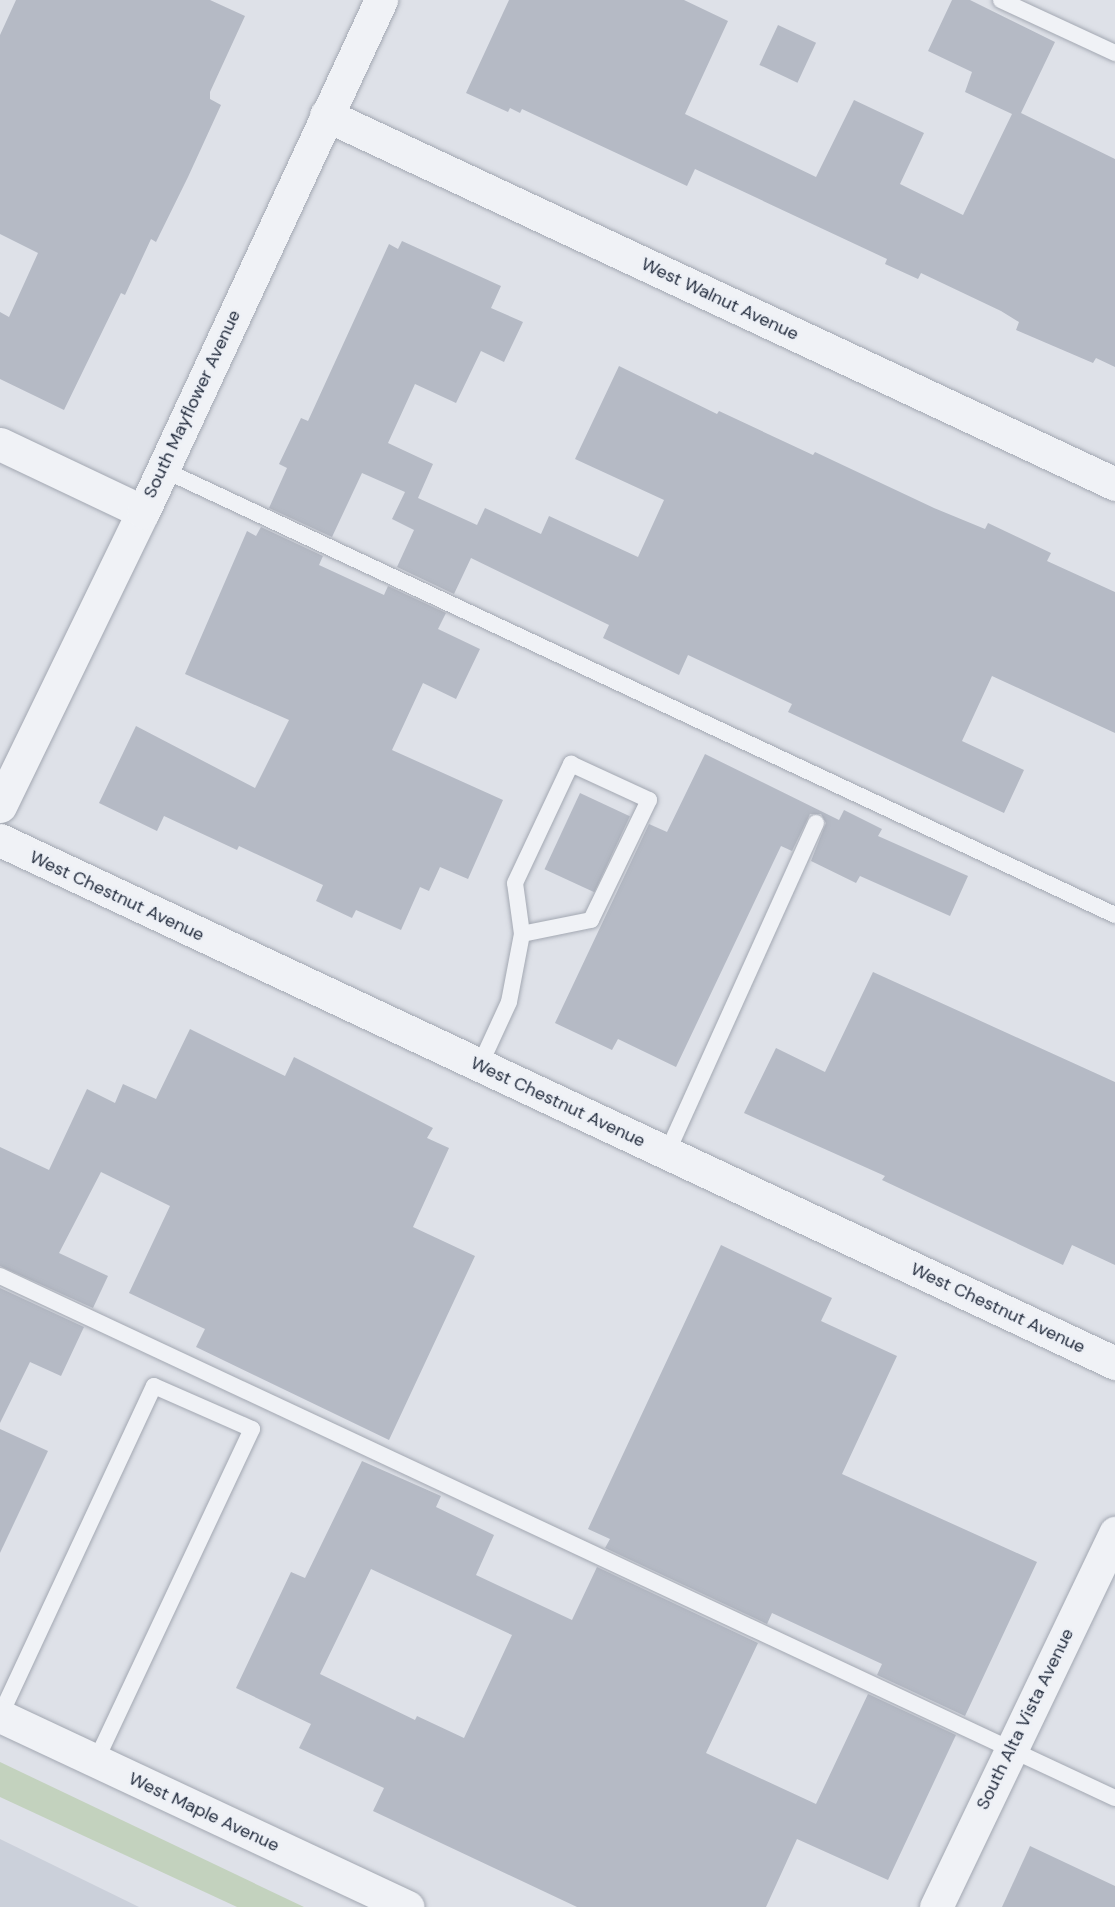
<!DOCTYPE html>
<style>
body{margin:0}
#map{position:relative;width:1115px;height:1907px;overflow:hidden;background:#dee1e8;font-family:"DM Sans",sans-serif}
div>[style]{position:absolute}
.built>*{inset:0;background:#cbd0da}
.green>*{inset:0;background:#c3d2be}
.building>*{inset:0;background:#b5bac5;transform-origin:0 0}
.roads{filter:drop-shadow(0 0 2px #a3a8b2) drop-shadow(0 0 2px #a3a8b2)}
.lane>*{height:16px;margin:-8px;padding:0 8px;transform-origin:8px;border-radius:8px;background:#f0f2f6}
.street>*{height:33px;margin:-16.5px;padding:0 16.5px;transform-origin:16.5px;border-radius:16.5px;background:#f0f2f6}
span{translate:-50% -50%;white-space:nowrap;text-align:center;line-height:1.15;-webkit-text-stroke:4.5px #edf0f6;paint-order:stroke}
.street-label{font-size:18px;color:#262f40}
</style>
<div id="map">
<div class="built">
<i style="clip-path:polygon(0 1839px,139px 1907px,0 1907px)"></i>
</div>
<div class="green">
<i style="clip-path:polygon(0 1762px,304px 1907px,237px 1907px,0 1797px)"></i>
</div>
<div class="building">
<i style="clip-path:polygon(16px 0,210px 0,245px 16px,210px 92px,210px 99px,221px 105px,188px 177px,156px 242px,151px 239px,125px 295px,121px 293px,64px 410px,0 379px,0 312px,9px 317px,38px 253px,0 234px,0 35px)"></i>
<i style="clip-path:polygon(509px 0,684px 0,728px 21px,685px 114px,816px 177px,854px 100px,924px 133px,900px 184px,963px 215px,1012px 114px,965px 92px,972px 72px,928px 51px,952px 0,970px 0,1055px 42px,1021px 113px,1115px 159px,1115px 367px,1096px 358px,1093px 363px,1016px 330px,1019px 322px,1001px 311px,921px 273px,918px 279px,885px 264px,887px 259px,695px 169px,687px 186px,522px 109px,520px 113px,510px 108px,508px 112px,466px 93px)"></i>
<i style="left:778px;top:25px;width:42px;height:44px;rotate:25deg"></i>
<i style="clip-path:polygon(402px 241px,501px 286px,491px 308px,523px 322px,504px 362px,481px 351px,456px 403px,415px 384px,388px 443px,433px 464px,418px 498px,477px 525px,485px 508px,541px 534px,549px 516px,638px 557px,664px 500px,575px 459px,619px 366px,717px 414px,719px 411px,813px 455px,815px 452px,934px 508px,985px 529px,988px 523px,1051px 553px,1047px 561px,1115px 592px,1115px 733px,992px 676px,962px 741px,1024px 770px,1004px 813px,788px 712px,792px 704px,688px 655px,679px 675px,603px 638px,609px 625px,471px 558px,454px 594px,397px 567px,414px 530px,392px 519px,405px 492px,362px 473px,332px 537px,269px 508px,287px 468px,279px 464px,301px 418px,308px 421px,389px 244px,398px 249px)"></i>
<i style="clip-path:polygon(261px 527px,323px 556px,319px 565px,384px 595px,388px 586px,446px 613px,438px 629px,480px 649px,456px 699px,423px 683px,392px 750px,503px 800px,468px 879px,440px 867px,429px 891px,420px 887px,401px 930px,356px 910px,352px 918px,316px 901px,323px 885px,239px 846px,237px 850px,164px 816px,157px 831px,99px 803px,136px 726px,255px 788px,289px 720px,185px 674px,247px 531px,256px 536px)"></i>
<i style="clip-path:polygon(705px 754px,839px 820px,844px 810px,882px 829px,878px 836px,968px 876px,950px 916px,860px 876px,856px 883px,811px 861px,826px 823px,821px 814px,810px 814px,792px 851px,781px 846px,676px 1067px,618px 1039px,612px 1050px,555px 1023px,649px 824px,667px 832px)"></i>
<i style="left:580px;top:793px;width:55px;height:84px;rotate:25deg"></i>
<i style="clip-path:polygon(873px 972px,1115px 1082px,1115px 1265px,1072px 1245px,1063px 1265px,882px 1180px,885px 1176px,744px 1113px,776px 1048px,825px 1072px)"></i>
<i style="clip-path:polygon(190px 1029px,285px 1076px,294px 1057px,433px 1128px,427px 1138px,449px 1148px,413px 1227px,475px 1256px,389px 1440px,196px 1347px,205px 1329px,129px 1293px,170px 1206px,101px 1172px,59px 1253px,108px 1276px,93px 1308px,0 1266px,0 1147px,49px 1170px,87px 1089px,115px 1103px,123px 1084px,156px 1099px)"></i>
<i style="clip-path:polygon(721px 1245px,832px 1298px,821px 1321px,897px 1356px,842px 1474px,1037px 1562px,965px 1716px,877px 1675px,882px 1664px,772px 1613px,767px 1624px,605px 1548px,610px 1539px,588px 1529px)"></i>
<i style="clip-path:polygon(0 1288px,84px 1327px,61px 1376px,30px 1362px,0 1423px)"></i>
<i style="clip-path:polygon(0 1429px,48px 1451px,0 1553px)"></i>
<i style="clip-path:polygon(evenodd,362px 1461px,441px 1496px,436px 1507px,494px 1535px,476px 1575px,572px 1620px,597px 1567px,758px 1643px,706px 1753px,816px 1804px,868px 1694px,956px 1735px,888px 1880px,797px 1839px,766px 1907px,577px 1907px,373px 1811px,384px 1788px,299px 1748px,311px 1724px,236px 1688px,291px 1572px,305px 1578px,362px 1461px,371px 1569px,512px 1635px,464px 1738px,417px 1716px,415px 1720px,320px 1674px,371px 1569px)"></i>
<i style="clip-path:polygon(1030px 1846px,1115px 1886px,1115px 1907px,1002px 1907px)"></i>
</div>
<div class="roads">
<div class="lane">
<i style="left:1001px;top:0;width:126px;rotate:24.9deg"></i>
<i style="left:162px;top:469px;width:1052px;rotate:25.08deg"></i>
<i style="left:480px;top:1065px;width:69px;rotate:-65.3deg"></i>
<i style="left:509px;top:1002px;width:69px;rotate:-79.2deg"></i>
<i style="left:522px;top:934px;width:51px;rotate:-97.8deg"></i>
<i style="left:515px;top:883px;width:132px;rotate:-64.8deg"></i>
<i style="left:571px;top:764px;width:86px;rotate:24.8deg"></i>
<i style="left:649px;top:800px;width:133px;rotate:115.8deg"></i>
<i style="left:591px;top:920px;width:70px;rotate:168.5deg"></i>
<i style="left:667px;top:1153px;width:362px;rotate:-65.7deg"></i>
<i style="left:0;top:1276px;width:1231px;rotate:25.09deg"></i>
<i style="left:0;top:1716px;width:364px;rotate:-65deg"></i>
<i style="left:154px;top:1386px;width:107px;rotate:23.7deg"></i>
<i style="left:252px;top:1429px;width:367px;rotate:115.2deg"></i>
</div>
<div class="street">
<i style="left:326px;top:115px;width:871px;rotate:25.06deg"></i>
<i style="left:0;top:444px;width:158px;rotate:25.4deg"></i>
<i style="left:0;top:806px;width:327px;rotate:-64.1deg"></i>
<i style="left:143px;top:512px;width:565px;rotate:-65.07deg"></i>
<i style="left:0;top:840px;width:1232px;rotate:25.13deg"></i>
<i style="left:0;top:1716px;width:450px;rotate:25.1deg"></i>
<i style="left:936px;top:1907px;width:415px;rotate:-64.4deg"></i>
</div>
</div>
<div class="street-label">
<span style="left:720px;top:299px;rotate:25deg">West Walnut Avenue</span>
<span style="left:192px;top:404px;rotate:-65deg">South Mayflower Avenue</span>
<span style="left:117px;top:896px;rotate:25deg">West Chestnut Avenue</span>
<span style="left:558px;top:1102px;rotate:25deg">West Chestnut Avenue</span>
<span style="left:998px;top:1308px;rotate:25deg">West Chestnut Avenue</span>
<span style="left:1025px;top:1719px;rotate:-64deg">South Alta Vista Avenue</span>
<span style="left:204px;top:1812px;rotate:25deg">West Maple Avenue</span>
</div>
</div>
